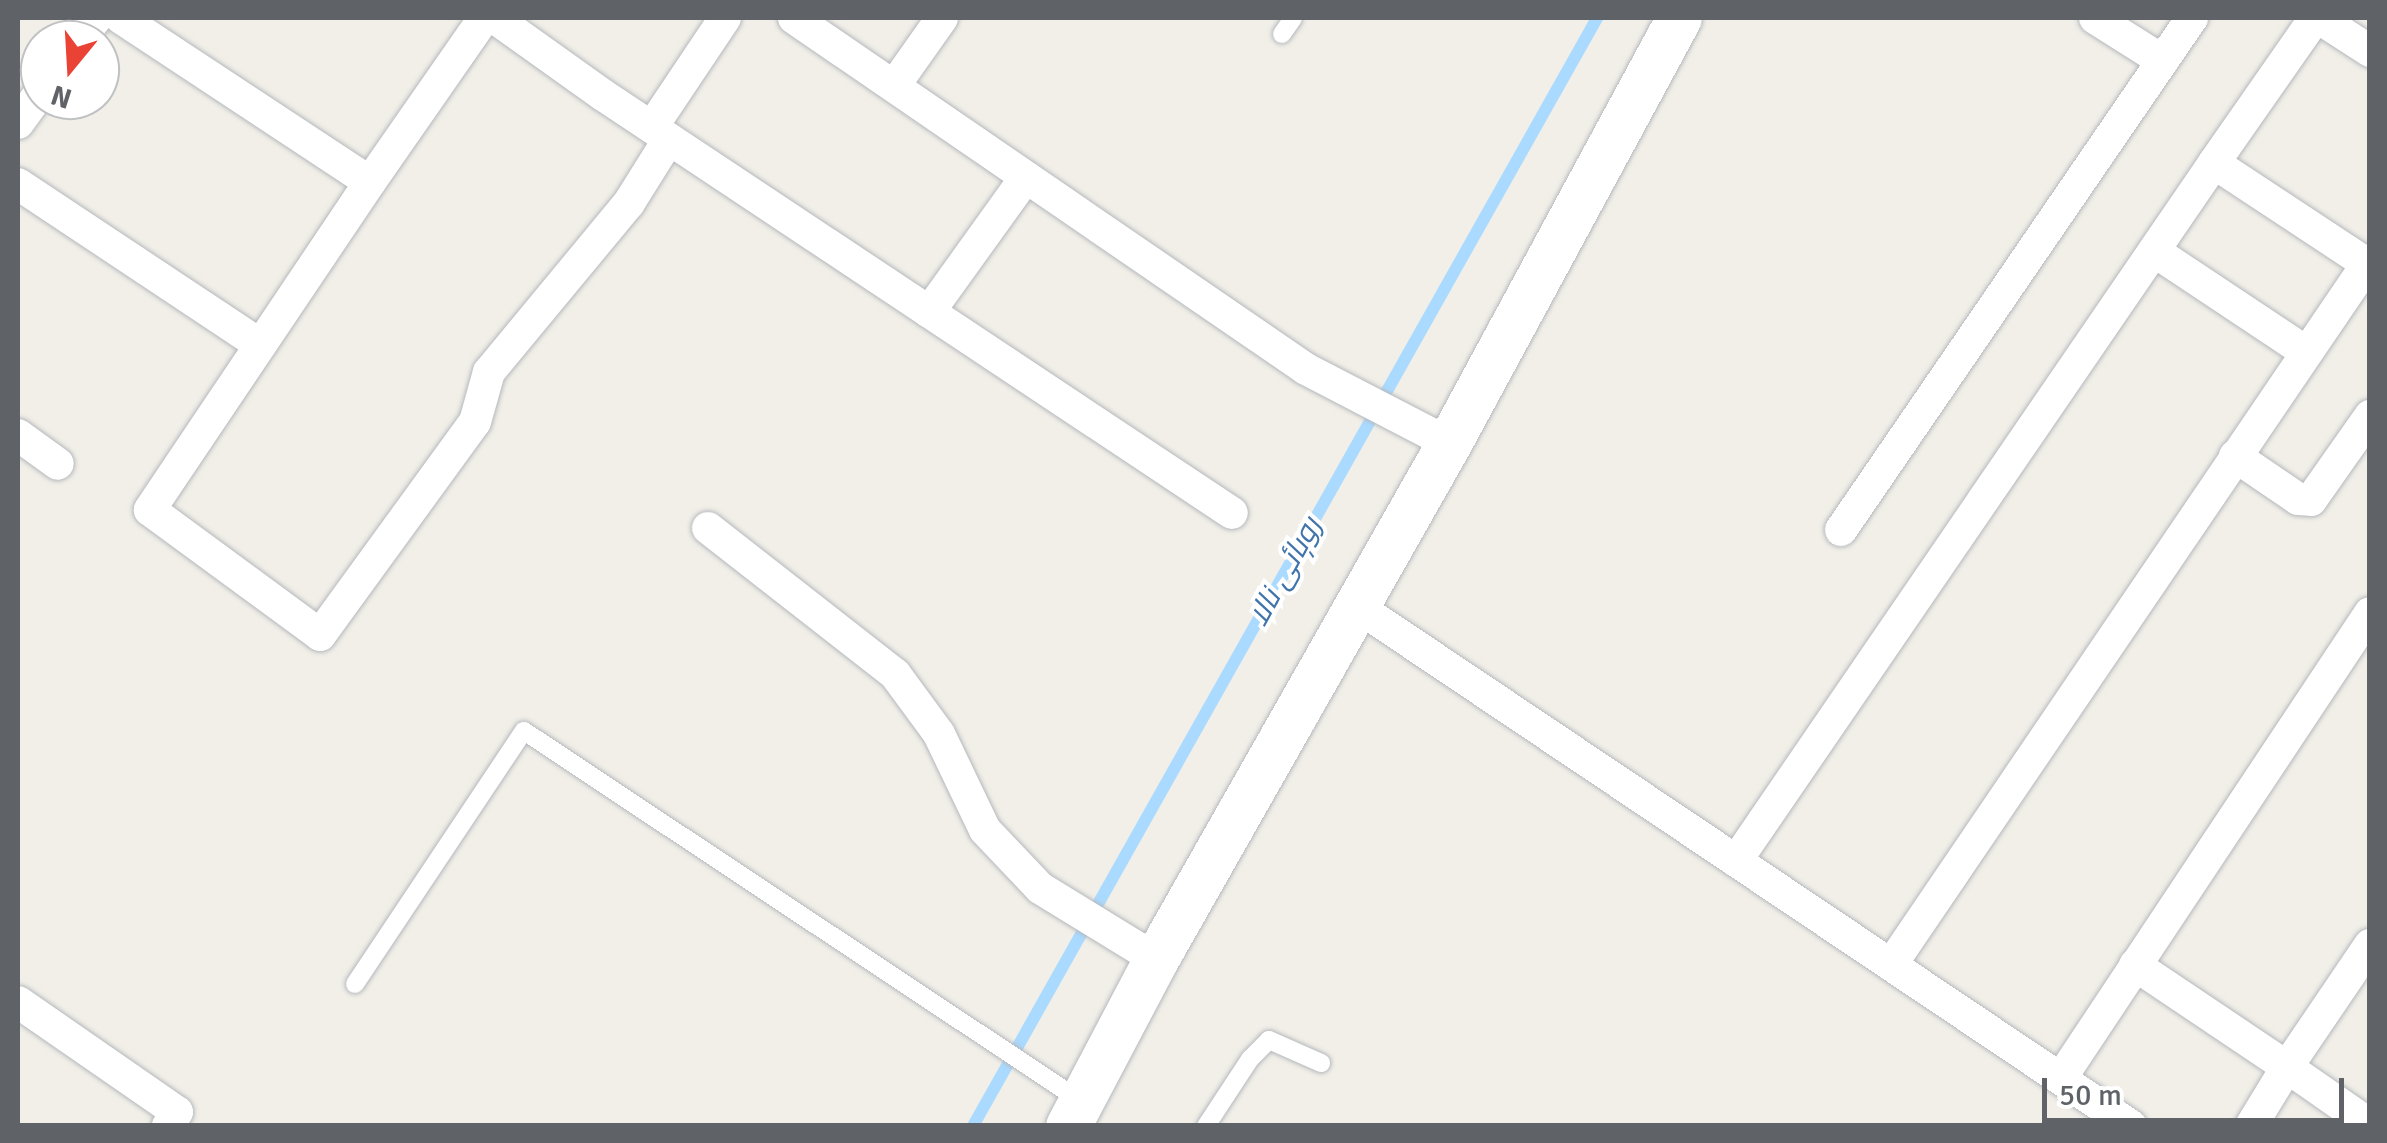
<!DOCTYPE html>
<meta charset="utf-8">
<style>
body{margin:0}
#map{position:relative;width:2387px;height:1143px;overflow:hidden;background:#f1efe8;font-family:Signika,Cairo,sans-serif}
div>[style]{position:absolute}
.stream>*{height:12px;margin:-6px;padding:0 6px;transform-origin:6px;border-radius:6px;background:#aadaff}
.roads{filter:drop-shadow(0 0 2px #b5b8bc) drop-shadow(0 0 2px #b5b8bc)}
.lane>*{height:18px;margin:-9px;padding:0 9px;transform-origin:9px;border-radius:9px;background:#fff}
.street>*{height:32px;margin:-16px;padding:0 16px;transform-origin:16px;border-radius:16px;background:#fff}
.secondary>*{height:45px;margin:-22.5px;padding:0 22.5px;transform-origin:22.5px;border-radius:22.5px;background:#fff}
span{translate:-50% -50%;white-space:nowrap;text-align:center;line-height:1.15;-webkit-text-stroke:8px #fff;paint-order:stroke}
.water-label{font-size:30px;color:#4174aa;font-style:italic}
.frame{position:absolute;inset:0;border:20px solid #5f6368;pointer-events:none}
.north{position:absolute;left:20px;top:20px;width:100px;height:100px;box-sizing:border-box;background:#fff;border:2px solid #bfc1c3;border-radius:50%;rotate:198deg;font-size:28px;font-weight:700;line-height:40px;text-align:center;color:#5f6368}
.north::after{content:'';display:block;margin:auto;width:35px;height:45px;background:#ea4335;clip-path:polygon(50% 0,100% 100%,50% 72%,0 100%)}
.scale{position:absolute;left:2042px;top:1078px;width:302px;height:45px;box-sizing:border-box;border:5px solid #5f6368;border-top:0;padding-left:12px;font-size:30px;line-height:35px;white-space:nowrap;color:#5f6368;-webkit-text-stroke:8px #fff;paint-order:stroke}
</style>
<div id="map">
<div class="stream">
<i style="left:973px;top:1126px;width:1272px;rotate:-60.61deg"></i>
</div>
<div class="roads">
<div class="lane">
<i style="left:1282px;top:34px;width:19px;rotate:-55deg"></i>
<i style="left:355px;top:984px;width:304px;rotate:-56.3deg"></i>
<i style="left:524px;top:731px;width:669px;rotate:33.6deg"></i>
<i style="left:1206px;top:1126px;width:80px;rotate:-56.7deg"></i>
<i style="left:1250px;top:1059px;width:27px;rotate:-45deg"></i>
<i style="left:1269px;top:1040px;width:57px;rotate:23.9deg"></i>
</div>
<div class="street">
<i style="left:121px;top:18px;width:298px;rotate:33.4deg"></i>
<i style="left:370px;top:182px;width:200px;rotate:-55.2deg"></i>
<i style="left:495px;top:18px;width:133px;rotate:35.5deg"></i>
<i style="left:603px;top:95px;width:755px;rotate:33.61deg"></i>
<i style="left:794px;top:18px;width:621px;rotate:34.43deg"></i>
<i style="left:1306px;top:369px;width:161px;rotate:27.4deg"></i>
<i style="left:2095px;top:18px;width:80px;rotate:32.3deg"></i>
<i style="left:2315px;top:18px;width:177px;rotate:124.9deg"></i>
<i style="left:2214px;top:163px;width:183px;rotate:33.4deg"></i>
<i style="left:2319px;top:18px;width:61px;rotate:32.9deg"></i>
<i style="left:79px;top:40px;width:28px;rotate:-52deg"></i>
<i style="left:894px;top:86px;width:83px;rotate:-54.8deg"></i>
<i style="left:18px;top:123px;width:37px;rotate:-54deg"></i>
<i style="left:652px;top:127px;width:131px;rotate:-56.2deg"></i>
<i style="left:370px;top:182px;width:395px;rotate:123.9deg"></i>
<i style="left:150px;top:510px;width:211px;rotate:36.3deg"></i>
<i style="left:320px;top:635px;width:263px;rotate:-54deg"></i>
<i style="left:475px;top:422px;width:52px;rotate:-74.4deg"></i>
<i style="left:489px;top:372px;width:219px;rotate:-50.4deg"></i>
<i style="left:629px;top:203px;width:75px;rotate:-58deg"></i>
<i style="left:18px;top:184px;width:289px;rotate:33.6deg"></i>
<i style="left:2154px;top:251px;width:182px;rotate:33.6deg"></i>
<i style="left:929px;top:312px;width:166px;rotate:-54.3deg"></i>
<i style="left:18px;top:435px;width:49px;rotate:35.9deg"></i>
<i style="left:2235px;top:456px;width:76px;rotate:34.3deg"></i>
<i style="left:2298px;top:499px;width:13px;rotate:4deg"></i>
<i style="left:2311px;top:500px;width:103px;rotate:-54.9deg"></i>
<i style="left:708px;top:528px;width:237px;rotate:38deg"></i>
<i style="left:895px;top:674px;width:74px;rotate:53.7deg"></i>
<i style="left:939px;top:734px;width:106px;rotate:64.4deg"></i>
<i style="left:985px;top:830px;width:80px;rotate:46.5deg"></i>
<i style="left:1040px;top:888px;width:136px;rotate:31.5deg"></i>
<i style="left:1841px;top:530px;width:621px;rotate:-55.57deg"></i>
<i style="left:1355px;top:605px;width:935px;rotate:33.88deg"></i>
<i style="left:1736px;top:861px;width:846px;rotate:-55.6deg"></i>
<i style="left:1891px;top:965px;width:852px;rotate:-55.81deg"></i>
<i style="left:2135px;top:965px;width:183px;rotate:33.9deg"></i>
<i style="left:2287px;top:1067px;width:148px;rotate:-55.8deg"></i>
<i style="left:18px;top:1002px;width:193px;rotate:34.7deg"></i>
<i style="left:177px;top:1112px;width:17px;rotate:123deg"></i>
<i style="left:2061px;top:1078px;width:558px;rotate:-56.4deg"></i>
<i style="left:2251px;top:1126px;width:69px;rotate:-58.6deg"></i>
<i style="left:2287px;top:1067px;width:101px;rotate:34.9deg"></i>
</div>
<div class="secondary">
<i style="left:1068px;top:1126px;width:189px;rotate:-62.2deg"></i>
<i style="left:1156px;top:959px;width:593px;rotate:-60.41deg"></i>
<i style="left:1449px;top:443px;width:483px;rotate:-61.6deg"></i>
</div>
</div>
<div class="water-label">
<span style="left:1285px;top:572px;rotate:-61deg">روہائی نالا</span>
</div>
<div class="frame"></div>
<div class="north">N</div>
<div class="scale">50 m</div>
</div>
